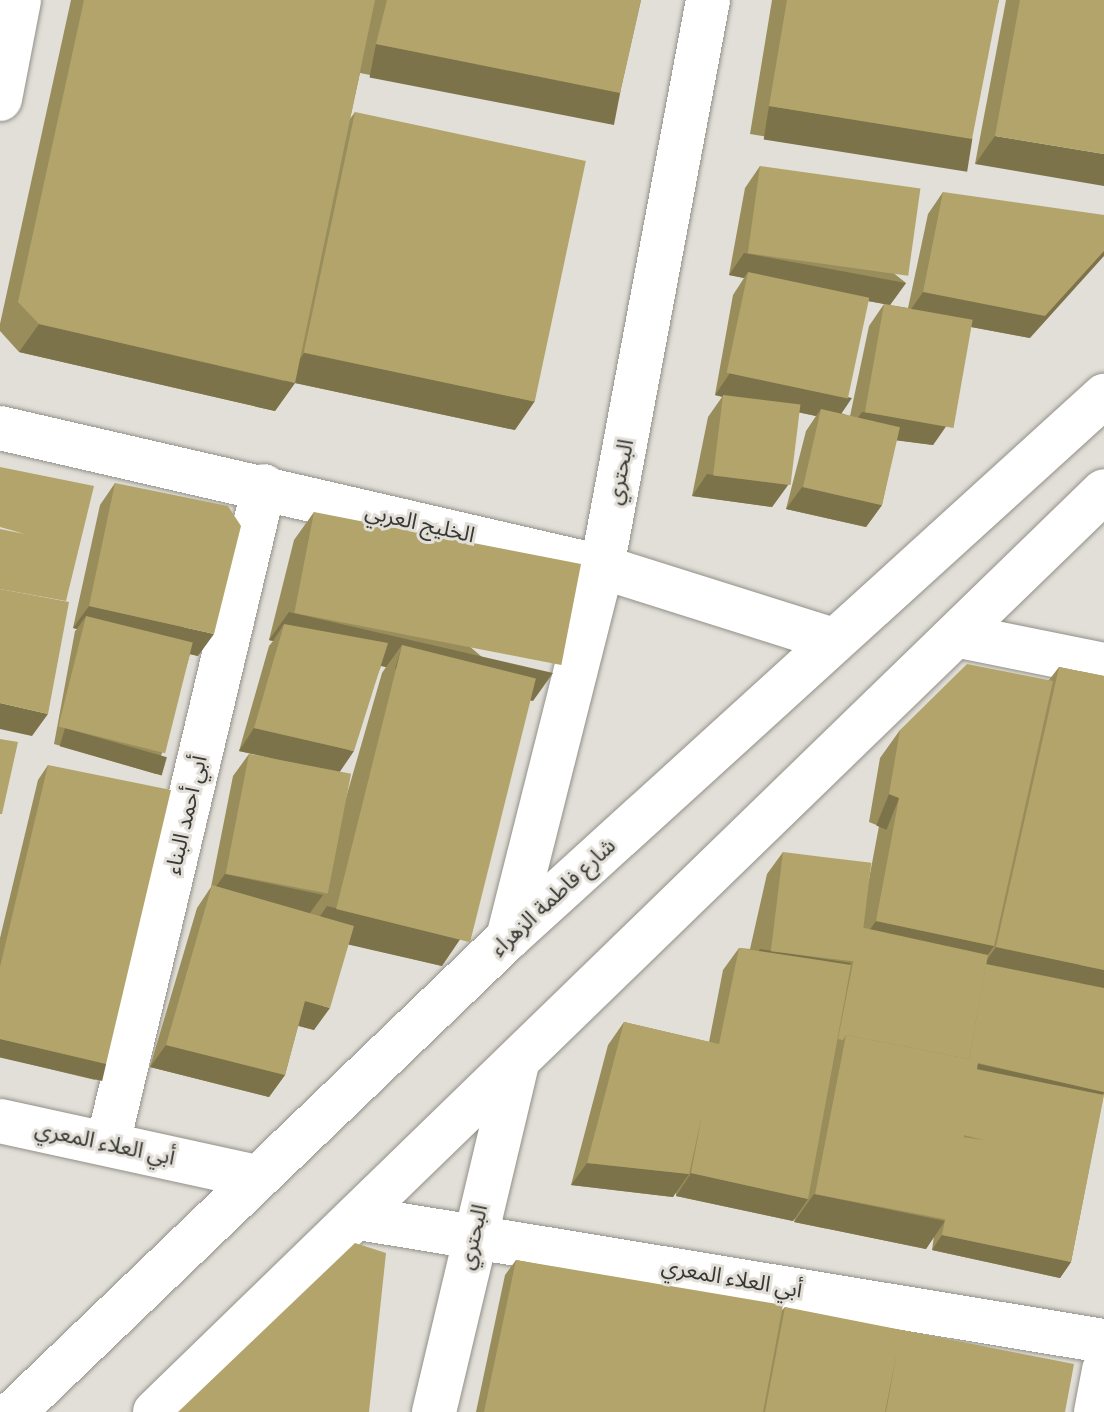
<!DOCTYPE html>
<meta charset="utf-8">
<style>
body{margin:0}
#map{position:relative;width:1104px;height:1412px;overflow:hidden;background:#e1dfd7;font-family:"Roboto Condensed","Noto Sans Arabic",sans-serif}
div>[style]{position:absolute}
.roads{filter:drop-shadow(0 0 2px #929089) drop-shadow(0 0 2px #929089)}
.minor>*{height:44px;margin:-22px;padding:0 22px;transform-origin:22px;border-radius:22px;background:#fff}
.wall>*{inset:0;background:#998d5b}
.shaded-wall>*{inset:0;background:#7d734a;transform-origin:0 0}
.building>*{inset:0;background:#b2a46a;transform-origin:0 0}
span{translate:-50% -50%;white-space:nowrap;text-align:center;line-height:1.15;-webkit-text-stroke:6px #e1dfd7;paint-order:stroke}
.street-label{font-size:22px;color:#373733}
</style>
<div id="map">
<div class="roads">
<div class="minor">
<i style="left:0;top:99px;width:101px;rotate:-79.1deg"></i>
<i style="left:0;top:428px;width:618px;rotate:13deg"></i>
<i style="left:602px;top:567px;width:243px;rotate:17.5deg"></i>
<i style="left:960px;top:636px;width:147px;rotate:11.4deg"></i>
<i style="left:508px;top:938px;width:383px;rotate:-75.8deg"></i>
<i style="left:602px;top:567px;width:577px;rotate:-79.41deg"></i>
<i style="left:0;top:1121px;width:263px;rotate:12.3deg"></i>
<i style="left:108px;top:1143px;width:675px;rotate:-76.64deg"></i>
<i style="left:359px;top:1218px;width:755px;rotate:9.38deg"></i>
<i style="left:14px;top:1412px;width:685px;rotate:-43.82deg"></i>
<i style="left:508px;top:938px;width:806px;rotate:-42.28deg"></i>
<i style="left:155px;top:1412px;width:1322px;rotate:-44.14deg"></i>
<i style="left:434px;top:1412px;width:358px;rotate:-76.6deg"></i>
<i style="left:1096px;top:1412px;width:43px;rotate:-79.2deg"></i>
</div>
</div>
<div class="wall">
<i style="clip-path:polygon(71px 0,641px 0,620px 93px,600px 121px,360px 73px,350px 119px,355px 112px,515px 430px,295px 383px,275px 411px,19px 352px,0 331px,0 324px)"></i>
<i style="clip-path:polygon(772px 0,999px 0,953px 167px,750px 134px)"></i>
<i style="clip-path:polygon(1006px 0,1104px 0,975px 164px)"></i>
<i style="clip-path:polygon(evenodd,760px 166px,906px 283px,890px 305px,908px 308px,928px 214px,943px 192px,1030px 338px,971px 327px,949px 422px,933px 445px,896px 440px,882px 505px,866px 527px,786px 509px,806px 431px,816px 416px,798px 412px,788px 485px,772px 507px,692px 496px,708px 417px,722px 397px,715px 395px,733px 295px,744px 278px,729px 275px,745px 188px,760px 166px,868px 301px,884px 304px,869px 326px,850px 416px,841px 413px,868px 301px)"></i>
<i style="clip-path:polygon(115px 483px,198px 656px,190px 654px,156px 774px,54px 744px,75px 631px,77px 629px,73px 628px,100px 505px)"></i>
<i style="clip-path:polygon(evenodd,314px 512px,533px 701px,530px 700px,442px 966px,348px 944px,314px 1030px,298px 1026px,285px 1075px,269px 1097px,150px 1067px,197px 908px,211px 887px,233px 776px,249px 754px,280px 760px,239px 751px,269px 646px,273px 641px,269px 640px,294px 540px,314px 512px,381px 666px,386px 667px,382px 673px,341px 815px,340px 771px,381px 666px)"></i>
<i style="clip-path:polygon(1059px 667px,1104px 676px,1104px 1093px,1071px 1262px,1060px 1278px,932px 1250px,934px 1236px,926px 1249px,794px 1222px,795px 1218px,793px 1221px,676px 1196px,676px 1192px,673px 1197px,571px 1185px,608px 1045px,624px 1022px,709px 1042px,723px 970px,739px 948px,750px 949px,767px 874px,783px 852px,857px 931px,860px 927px,879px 826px,869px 822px,880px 758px,900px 730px,1049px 680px)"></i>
<i style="clip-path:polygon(48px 765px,106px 1064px,95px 1080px,0 1057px,0 938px,38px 780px)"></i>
<i style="clip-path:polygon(516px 1260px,781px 1311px,785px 1307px,1065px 1412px,476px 1412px,505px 1275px)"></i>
</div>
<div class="shaded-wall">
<i style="left:376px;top:44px;width:249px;height:34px;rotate:11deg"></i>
<i style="left:769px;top:106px;width:206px;height:34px;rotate:9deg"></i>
<i style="clip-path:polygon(995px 136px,1104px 154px,1104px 186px,975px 164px)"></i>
<i style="clip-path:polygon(1104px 251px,1104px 256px,1030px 338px,907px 315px,923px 292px)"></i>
<i style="clip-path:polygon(744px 253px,906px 283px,890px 305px,747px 279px,748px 272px,744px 278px,729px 275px)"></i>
<i style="clip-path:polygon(39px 324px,284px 381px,304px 353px,535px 401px,515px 430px,295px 383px,275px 411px,19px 352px)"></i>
<i style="clip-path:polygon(730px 373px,852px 398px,837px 420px,821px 409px,816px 416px,715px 395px)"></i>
<i style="clip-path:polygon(862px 412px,949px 422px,933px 445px,846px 434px)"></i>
<i style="clip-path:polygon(707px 474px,788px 485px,772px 507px,692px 496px)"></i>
<i style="clip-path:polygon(802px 487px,882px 505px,866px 527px,786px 509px)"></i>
<i style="clip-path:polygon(89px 606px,214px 634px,198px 656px,83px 630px,86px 616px,77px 629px,73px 628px)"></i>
<i style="clip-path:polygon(289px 612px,553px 673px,533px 701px,395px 669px,402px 645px,386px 667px,279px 642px,284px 624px,273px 641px,269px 640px)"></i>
<i style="clip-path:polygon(0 703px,48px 714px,32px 736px,0 729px)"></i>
<i style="left:65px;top:728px;width:106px;height:19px;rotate:16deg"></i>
<i style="clip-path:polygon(254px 728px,354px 751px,339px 773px,239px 751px)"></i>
<i style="left:889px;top:794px;width:11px;height:34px;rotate:22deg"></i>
<i style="clip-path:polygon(225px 874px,323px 895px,307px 917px,209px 896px)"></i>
<i style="clip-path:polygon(327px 906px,461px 938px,442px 966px,307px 935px)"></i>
<i style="clip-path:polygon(876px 921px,994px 946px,974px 974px,856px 949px)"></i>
<i style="clip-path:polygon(996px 947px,1104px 970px,1104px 1002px,976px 975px)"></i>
<i style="clip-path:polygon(760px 949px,851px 963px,836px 986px,745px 971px)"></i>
<i style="clip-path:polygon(305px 1001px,330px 1008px,314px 1030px,289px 1023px)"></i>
<i style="left:0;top:1039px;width:109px;height:18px;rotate:13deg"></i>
<i style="clip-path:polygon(166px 1045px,285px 1075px,269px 1097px,150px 1067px)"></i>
<i style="clip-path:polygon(966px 1061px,1104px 1092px,1104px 1093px,1094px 1107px,968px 1079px)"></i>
<i style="clip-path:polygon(587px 1163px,689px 1174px,673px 1197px,571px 1185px)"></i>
<i style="clip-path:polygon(691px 1173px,808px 1199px,793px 1221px,676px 1196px)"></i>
<i style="clip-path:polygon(814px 1194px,945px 1221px,926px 1249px,794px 1222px)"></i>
<i style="clip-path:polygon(942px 1235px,1071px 1262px,1060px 1278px,932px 1250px)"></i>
</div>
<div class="building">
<i style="clip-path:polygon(84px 0,375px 0,295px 383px,39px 324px,18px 302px)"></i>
<i style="clip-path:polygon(387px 0,641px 0,620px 93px,376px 44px)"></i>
<i style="clip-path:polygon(787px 0,999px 0,972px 139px,769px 106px)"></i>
<i style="clip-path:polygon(1020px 0,1104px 0,1104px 154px,995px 136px)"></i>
<i style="left:355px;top:112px;width:236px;height:246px;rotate:12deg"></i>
<i style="left:760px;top:166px;width:162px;height:88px;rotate:8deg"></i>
<i style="clip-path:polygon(943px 192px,1104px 215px,1104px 251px,1045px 316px,923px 292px)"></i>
<i style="left:748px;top:272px;width:124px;height:103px;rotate:12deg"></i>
<i style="left:884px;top:304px;width:90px;height:110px;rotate:10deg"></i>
<i style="left:723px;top:395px;width:78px;height:81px;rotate:7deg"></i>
<i style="left:821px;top:409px;width:81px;height:80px;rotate:13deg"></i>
<i style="clip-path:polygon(0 467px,94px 486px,66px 601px,0 589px,0 529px,25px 534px,0 527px)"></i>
<i style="clip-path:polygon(115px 483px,228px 506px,241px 526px,214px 634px,89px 606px)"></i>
<i style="left:314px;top:512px;width:272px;height:103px;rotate:11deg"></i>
<i style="clip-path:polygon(0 589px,69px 602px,48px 714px,0 703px)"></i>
<i style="left:86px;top:616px;width:110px;height:114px;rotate:14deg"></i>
<i style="clip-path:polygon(284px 624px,388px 643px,354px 751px,254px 728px)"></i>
<i style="left:402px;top:645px;width:138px;height:272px;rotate:14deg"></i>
<i style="clip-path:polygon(967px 664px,1053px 681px,994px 946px,876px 921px,899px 798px,889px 794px,900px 730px)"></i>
<i style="clip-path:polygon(1059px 667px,1104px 676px,1104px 970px,996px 947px)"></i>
<i style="clip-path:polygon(0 739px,18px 742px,2px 814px,0 814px)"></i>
<i style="left:249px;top:754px;width:104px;height:122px;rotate:11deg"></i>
<i style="clip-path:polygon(48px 765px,171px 790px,106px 1064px,0 1039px,0 967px)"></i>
<i style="left:783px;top:852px;width:89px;height:100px;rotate:7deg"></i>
<i style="clip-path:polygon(212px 885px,354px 926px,330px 1008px,305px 1001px,285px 1075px,166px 1045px)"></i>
<i style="clip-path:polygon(860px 927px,988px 955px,969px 1059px,846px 1035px,843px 1040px,838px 1039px)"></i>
<i style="clip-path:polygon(739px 948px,851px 965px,808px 1199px,691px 1173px,702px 1115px,689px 1174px,587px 1163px,624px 1022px,719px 1044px)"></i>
<i style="clip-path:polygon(986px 964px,1104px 988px,1104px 1092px,978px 1063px,978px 1061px,969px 1059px)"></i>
<i style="left:846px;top:1035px;width:135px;height:162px;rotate:11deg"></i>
<i style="clip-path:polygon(976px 1069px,1104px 1095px,1071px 1262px,942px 1235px,962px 1137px,984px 1140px,963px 1135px)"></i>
<i style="clip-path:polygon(355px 1243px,386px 1253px,369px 1412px,178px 1412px)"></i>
<i style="clip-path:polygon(516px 1260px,783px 1305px,763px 1412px,484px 1412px)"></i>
<i style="clip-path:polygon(785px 1307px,1074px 1364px,1065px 1412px,886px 1412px,897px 1351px,885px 1412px,765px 1412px)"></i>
</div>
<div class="street-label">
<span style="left:620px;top:472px;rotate:-79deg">البحتري</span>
<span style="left:420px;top:523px;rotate:13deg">الخليج العربي</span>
<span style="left:186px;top:815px;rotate:-77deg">أبي أحمد البناء</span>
<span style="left:553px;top:897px;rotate:-43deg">شارع فاطمة الزهراء</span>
<span style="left:105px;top:1143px;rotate:12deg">أبي العلاء المعري</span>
<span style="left:473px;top:1237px;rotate:-77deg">البحتري</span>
<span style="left:732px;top:1278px;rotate:10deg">أبي العلاء المعري</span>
</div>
</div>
